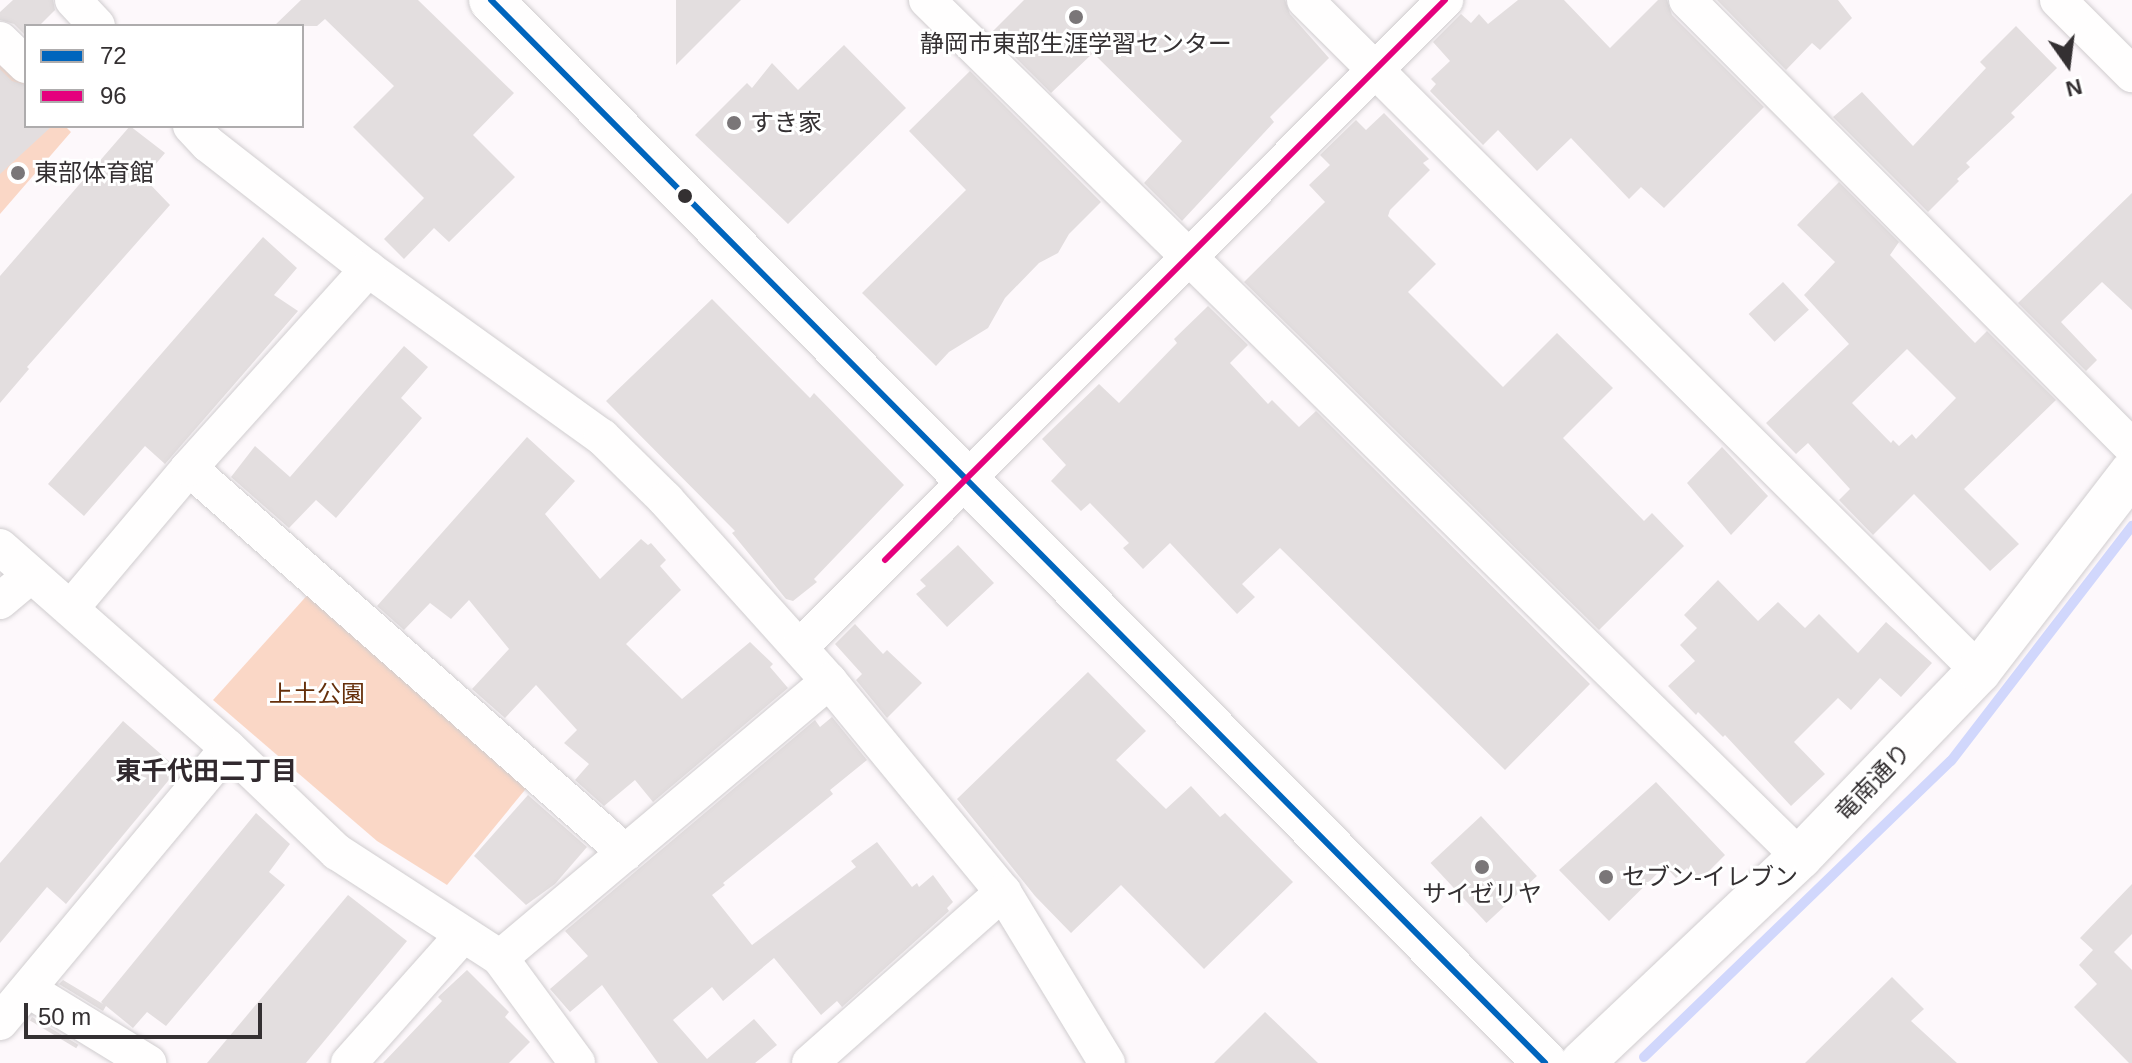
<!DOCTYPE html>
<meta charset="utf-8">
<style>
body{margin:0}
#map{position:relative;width:2132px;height:1063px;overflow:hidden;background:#fdf8fb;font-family:Arial,"Noto Sans JP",sans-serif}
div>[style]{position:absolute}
.green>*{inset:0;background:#fad7c6}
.stream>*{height:10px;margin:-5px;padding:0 5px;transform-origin:5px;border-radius:5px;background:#d1d7fc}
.building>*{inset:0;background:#e3dedf;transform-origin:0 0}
.roads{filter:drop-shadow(0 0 2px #d0cdcf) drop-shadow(0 0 2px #d0cdcf)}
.minor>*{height:36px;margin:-18px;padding:0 18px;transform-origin:18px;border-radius:18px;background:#fffefe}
.tertiary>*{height:44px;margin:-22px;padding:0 22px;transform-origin:22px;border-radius:22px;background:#fffefe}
.primary>*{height:44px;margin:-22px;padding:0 22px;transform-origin:22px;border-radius:22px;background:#fffefe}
.bus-1>*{height:6px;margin:-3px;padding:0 3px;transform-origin:3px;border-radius:3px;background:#0065bd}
.bus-2>*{height:6px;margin:-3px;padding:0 3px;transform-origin:3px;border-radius:3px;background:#e5007d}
.dots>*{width:22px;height:22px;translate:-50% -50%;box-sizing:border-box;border:4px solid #fff;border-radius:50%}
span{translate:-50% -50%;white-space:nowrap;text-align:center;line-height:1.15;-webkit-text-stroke:6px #fff;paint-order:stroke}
.poi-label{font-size:24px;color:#343032}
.left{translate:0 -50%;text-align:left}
.park-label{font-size:24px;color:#66300b}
.street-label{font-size:24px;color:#343032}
.neighbourhood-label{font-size:26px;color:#31292e;font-weight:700}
.legend{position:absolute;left:24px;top:24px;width:280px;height:104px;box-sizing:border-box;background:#fff;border:2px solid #aeacad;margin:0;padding:10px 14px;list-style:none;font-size:24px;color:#343032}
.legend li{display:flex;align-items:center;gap:16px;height:40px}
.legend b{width:40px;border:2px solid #aeacad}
.north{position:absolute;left:2028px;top:24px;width:80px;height:80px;-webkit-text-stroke:6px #fff;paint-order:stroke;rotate:166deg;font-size:22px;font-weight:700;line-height:32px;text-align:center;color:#343032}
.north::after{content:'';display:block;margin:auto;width:28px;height:36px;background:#343032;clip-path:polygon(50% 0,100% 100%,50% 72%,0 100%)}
.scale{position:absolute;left:24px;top:1003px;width:238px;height:36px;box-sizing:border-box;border:4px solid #343032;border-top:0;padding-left:10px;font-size:24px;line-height:28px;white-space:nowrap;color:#343032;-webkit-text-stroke:6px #fff;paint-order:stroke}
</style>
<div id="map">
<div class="green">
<i style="clip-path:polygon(0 60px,26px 86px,26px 126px,65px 126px,71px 132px,0 214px)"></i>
<i style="clip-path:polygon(311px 591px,529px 785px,447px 885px,377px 841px,213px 700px)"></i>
</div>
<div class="stream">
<i style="left:1644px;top:1057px;width:426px;rotate:-44deg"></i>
<i style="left:1951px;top:761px;width:297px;rotate:-52.4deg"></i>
</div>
<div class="building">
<i style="clip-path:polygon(13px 0,53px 0,55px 10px,39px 26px,26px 26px,26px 36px,14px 24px,0 20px,0 12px)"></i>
<i style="clip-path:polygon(301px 0,418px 0,514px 93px,473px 135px,515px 177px,449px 242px,434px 228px,404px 259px,384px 239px,424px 198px,353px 127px,394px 86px,325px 19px,317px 26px,274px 26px)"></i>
<i style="clip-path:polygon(676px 0,741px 0,676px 65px)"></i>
<i style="clip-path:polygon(1024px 0,1285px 0,1290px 14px,1329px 58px,1270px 117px,1274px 122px,1182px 221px,1144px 183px,1182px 141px,1093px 53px,1051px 93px,991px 33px)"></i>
<i style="clip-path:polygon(1518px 0,1564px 0,1610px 48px,1658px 0,1667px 0,1672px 15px,1764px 107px,1664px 208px,1641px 187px,1629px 199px,1571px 138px,1537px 171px,1498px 130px,1483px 145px,1430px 91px,1436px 84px,1431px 79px,1450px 61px,1433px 42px,1461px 14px,1471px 23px,1479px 14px,1488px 24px)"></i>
<i style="clip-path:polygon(1717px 0,1838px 0,1852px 18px,1820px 50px,1812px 43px,1786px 70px)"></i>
<i style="clip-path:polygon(2016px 26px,2057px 68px,2011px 113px,2015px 117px,1966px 163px,1970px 167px,1957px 179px,1959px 181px,1928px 212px,1833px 117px,1862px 92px,1913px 146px,1986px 68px,1980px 62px)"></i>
<i style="clip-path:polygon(844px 45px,906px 108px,788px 224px,695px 135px,747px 83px,752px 88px,772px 63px,798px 90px)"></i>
<i style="clip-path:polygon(0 69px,12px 81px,26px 85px,26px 126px,52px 126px,0 174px)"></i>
<i style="clip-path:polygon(970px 71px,1101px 202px,1069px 234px,1058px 253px,1039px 263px,1005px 298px,988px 328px,949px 352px,936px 366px,862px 293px,966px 190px,909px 131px)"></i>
<i style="clip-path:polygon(1384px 113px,1429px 159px,1423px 163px,1430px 170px,1390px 210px,1388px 216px,1436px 264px,1408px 292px,1503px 387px,1557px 333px,1613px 388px,1563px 438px,1644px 521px,1652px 513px,1684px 546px,1599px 630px,1244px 282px,1325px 202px,1309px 185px,1330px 165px,1320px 155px,1356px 120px,1366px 130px)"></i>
<i style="clip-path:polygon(130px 126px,165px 153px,144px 178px,170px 205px,27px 367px,29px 369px,0 403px,0 276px)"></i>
<i style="clip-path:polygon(evenodd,1839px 182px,1899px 242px,1890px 255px,1975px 343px,1987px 331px,2056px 400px,1964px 489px,2019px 544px,1990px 571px,1914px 494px,1873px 535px,1839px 500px,1850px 489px,1808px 443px,1796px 454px,1766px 423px,1849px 344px,1804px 295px,1835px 262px,1797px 225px,1839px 182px,1907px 349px,1956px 398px,1916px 439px,1912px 434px,1899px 446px,1893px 440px,1891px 443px,1852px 403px,1907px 349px)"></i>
<i style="clip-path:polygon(2132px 193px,2132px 310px,2102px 282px,2061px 322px,2097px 360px,2086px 371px,2018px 303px)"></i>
<i style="clip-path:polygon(263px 237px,297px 268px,274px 295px,298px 311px,165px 464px,145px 446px,84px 516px,48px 484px)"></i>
<i style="left:1783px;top:282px;width:38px;height:47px;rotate:47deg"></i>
<i style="clip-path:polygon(712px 299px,810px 398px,814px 393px,904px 485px,814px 579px,817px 582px,793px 601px,786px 599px,732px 533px,735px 531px,606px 401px)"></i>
<i style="clip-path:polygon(1208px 306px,1248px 345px,1230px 363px,1268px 404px,1272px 400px,1299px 427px,1316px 411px,1590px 684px,1505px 770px,1280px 548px,1242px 584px,1255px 597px,1237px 614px,1170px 543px,1143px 569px,1123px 548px,1129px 543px,1090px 503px,1081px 511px,1051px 481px,1066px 465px,1042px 439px,1099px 384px,1119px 403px,1177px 343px,1174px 339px)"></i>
<i style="clip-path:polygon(404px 346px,428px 367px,401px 398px,422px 418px,336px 518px,316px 500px,289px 528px,231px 477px,255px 446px,290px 477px)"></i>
<i style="clip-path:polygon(527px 437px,575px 481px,545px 514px,600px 579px,641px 539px,648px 545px,651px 543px,666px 560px,660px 566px,681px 590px,626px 644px,682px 699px,750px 642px,773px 664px,770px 667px,788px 688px,653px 802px,635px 780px,604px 806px,575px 780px,589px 764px,564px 743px,577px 730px,536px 685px,505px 718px,472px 689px,509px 649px,469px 600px,451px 619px,430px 603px,404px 630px,377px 606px)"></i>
<i style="clip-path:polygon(1722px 447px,1768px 496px,1731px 535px,1687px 483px)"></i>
<i style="clip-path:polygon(958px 545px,994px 583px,947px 627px,916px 594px,926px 586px,920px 580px)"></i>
<i style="clip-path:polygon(1718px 580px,1758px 621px,1778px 602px,1805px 628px,1819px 614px,1858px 653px,1886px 622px,1932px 663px,1901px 697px,1880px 678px,1851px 710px,1838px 698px,1794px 742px,1825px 774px,1791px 806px,1725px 735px,1723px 737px,1698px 712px,1696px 715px,1668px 686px,1695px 661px,1680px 645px,1697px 628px,1684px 615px)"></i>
<i style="clip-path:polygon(855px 624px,883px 654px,887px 650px,922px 683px,887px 718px,856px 680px,862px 674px,835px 644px)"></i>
<i style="clip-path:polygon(1088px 672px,1146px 731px,1116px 760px,1166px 809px,1191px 786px,1220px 817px,1225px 813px,1293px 882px,1204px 969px,1121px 885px,1071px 933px,1035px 896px,957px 799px)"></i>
<i style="clip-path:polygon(832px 717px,867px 760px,830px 790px,833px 794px,723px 883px,725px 885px,712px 895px,752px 945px,856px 867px,851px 861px,877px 842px,912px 887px,917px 883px,919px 887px,933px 875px,953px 902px,947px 908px,949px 911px,842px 1007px,837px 1001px,821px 1015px,774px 958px,723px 1001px,712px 987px,673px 1020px,707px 1059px,754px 1019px,777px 1045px,755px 1063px,658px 1063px,602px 985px,570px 1012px,550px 989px,588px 956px,565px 931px,815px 720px,820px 727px)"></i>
<i style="clip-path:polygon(123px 721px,178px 769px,66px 904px,47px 887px,0 943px,0 863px)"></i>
<i style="clip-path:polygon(1656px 782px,1725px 855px,1699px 881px,1687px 868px,1676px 878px,1665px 866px,1609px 921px,1559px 870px)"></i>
<i style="clip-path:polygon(528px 795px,587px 847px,555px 884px,526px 905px,474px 856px)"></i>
<i style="clip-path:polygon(256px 813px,290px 844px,269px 872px,285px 885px,166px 1026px,147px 1012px,133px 1028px,106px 1006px,103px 1011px,59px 984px,63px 980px,103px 1004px,101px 1002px)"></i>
<i style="left:1481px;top:816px;width:82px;height:69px;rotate:47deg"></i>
<i style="clip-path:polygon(2132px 884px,2132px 934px,2114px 952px,2132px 970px,2132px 1063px,2129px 1063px,2074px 1007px,2097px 984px,2079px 965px,2093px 950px,2080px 938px)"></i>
<i style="clip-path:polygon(348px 895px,407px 941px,306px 1063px,207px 1063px)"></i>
<i style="clip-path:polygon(467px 970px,509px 1012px,505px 1017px,530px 1042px,509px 1063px,383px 1063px,442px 1001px,438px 997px)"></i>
<i style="clip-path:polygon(1892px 977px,1924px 1009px,1911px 1021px,1957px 1063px,1805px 1063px)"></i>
<i style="clip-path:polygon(1265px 1012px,1318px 1063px,1214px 1063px)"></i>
<i style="left:32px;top:1017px;width:54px;height:4px;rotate:31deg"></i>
</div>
<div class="roads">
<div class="minor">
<i style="left:73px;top:0;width:35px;rotate:47deg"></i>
<i style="left:927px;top:0;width:1223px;rotate:44.47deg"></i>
<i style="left:1305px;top:0;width:951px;rotate:44.87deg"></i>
<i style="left:1687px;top:0;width:631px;rotate:45.13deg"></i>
<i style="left:2058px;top:0;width:105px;rotate:45deg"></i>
<i style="left:0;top:40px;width:36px;rotate:44deg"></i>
<i style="left:191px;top:126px;width:25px;rotate:47deg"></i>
<i style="left:208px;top:144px;width:203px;rotate:38deg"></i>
<i style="left:368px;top:269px;width:288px;rotate:35.7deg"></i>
<i style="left:602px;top:437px;width:90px;rotate:44.5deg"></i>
<i style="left:666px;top:500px;width:244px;rotate:48deg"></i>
<i style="left:829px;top:681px;width:273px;rotate:50.5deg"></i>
<i style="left:1003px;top:892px;width:200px;rotate:58.7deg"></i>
<i style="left:189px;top:468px;width:582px;rotate:41.38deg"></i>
<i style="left:0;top:547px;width:304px;rotate:41.4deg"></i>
<i style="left:228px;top:748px;width:151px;rotate:43.7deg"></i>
<i style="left:337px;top:852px;width:194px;rotate:33deg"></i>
<i style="left:500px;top:958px;width:130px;rotate:53.7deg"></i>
<i style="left:0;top:601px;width:39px;rotate:-40deg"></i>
<i style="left:71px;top:608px;width:183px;rotate:-49.9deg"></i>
<i style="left:189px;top:468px;width:268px;rotate:-48deg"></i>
<i style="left:800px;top:647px;width:914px;rotate:-45.09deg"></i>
<i style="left:500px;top:958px;width:430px;rotate:-40.1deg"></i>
<i style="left:29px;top:990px;width:140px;rotate:31.5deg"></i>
<i style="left:0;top:1022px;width:356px;rotate:-50.2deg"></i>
<i style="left:349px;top:1063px;width:171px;rotate:-48.3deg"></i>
<i style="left:810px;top:1063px;width:258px;rotate:-41.5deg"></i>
</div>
<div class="tertiary">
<i style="left:1582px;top:1063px;width:300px;rotate:-43.4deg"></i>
<i style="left:1800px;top:857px;width:258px;rotate:-46.1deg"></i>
<i style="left:1979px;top:671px;width:251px;rotate:-52.4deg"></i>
</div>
<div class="primary">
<i style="left:491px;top:0;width:1497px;rotate:45.24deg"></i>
</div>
</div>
<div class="bus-1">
<i style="left:491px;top:0;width:1497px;rotate:45.24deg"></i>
</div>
<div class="bus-2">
<i style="left:885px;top:560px;width:792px;rotate:-45deg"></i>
</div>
<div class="dots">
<i style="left:1076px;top:17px;background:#7a7678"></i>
<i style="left:734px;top:123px;background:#7a7678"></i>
<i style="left:18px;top:173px;background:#7a7678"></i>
<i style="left:685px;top:196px;background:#343032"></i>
<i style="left:1482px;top:867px;background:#7a7678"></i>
<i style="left:1606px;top:877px;background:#7a7678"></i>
</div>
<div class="poi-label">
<span style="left:1076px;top:44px">静岡市東部生涯学習センター</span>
<span class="left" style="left:750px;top:123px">すき家</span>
<span class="left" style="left:34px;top:173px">東部体育館</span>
<span class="left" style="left:1622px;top:877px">セブン-イレブン</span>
<span style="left:1482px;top:894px">サイゼリヤ</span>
</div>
<div class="park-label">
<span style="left:317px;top:694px">上土公園</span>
</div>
<div class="street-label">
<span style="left:1873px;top:782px;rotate:-46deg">竜南通り</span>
</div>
<div class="neighbourhood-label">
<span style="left:206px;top:772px">東千代田二丁目</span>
</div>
<ul class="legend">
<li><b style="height:10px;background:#0065bd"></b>72</li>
<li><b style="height:10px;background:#e5007d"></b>96</li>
</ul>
<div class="north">N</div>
<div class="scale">50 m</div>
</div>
